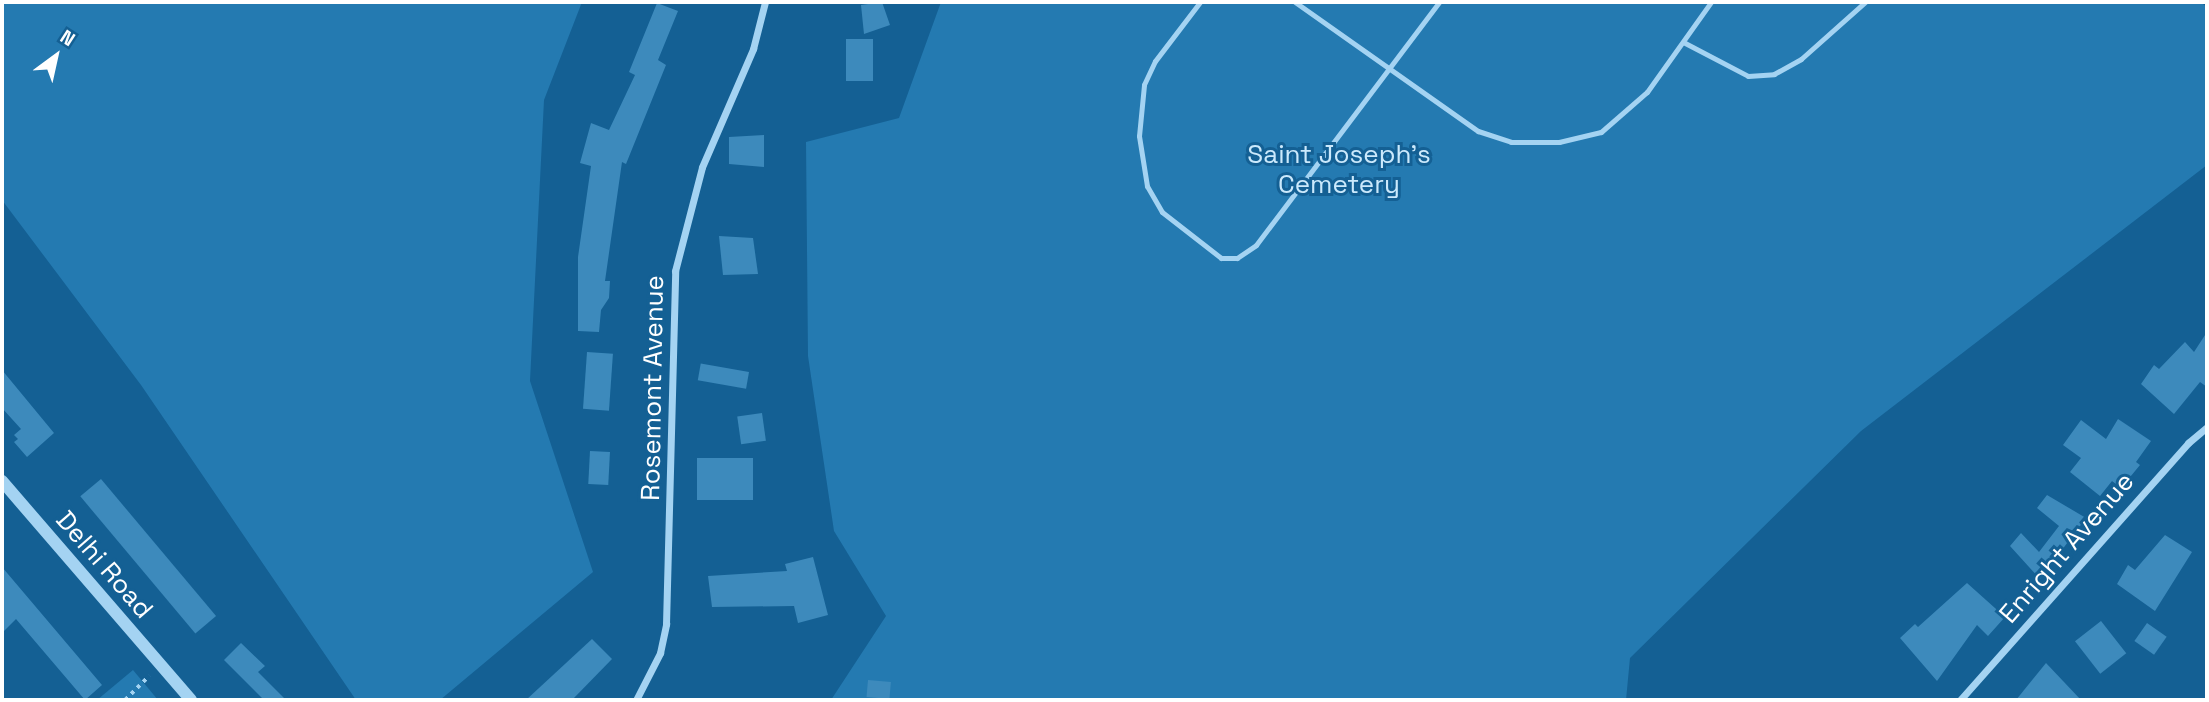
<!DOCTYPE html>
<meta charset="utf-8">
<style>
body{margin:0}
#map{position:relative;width:2209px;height:702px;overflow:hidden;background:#146094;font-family:"Space Grotesk",sans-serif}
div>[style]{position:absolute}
.green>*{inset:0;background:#247ab1}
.building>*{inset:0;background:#3d8abc;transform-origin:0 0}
.path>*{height:3.5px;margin-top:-1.75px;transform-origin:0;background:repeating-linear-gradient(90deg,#a4d3f2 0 3.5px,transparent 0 8.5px)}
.service>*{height:5px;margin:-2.5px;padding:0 2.5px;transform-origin:2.5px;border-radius:2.5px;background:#a4d3f2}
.minor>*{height:7px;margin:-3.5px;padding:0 3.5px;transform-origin:3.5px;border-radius:3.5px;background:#a4d3f2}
.tertiary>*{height:12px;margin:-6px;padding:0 6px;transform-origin:6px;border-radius:6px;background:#a4d3f2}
span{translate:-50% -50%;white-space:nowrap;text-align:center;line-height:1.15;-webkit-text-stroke:6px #146094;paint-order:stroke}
.park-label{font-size:26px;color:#cbe9fc}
.street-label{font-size:26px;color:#fff}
.frame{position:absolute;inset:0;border:4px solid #fff;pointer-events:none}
.north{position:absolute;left:21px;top:21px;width:70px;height:70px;-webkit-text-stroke:5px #146094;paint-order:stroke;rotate:33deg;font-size:19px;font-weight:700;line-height:28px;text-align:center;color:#fff}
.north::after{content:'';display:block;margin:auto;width:24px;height:32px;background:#fff;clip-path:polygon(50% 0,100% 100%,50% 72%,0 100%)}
</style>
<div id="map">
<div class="green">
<i style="clip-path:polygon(2px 2px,582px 2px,544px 100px,530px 381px,593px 572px,440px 700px,356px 700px,141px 385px,2px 200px)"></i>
<i style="clip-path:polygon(941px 2px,2200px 2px,2207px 7px,2207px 165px,1861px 431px,1630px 658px,1626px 700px,831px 700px,886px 616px,834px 531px,808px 356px,806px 142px,899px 118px)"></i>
<i style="clip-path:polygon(133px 670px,158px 700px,97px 700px)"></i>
</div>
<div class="building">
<i style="clip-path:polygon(882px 2px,890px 25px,864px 34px,861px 5px)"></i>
<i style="clip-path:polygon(657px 3px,678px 11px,658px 60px,666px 65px,626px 164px,622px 162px,605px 281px,610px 281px,609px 298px,601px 310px,599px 332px,578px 331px,578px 257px,591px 166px,580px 163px,591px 123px,609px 130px,635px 75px,629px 72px)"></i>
<i style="left:846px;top:39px;width:27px;height:42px"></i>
<i style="clip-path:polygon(764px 135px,764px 167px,729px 164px,729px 137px)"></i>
<i style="clip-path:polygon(719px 236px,753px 238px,758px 274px,723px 275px)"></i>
<i style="clip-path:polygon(2207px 332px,2207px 387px,2200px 382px,2174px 414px,2141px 384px,2154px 365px,2159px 369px,2185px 342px,2194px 352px)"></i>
<i style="left:587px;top:352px;width:26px;height:57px;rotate:4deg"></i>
<i style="clip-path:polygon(2px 370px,54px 433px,27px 457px,14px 442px,18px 439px,14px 435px,21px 429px,2px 408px)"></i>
<i style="left:749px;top:372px;width:17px;height:49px;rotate:100deg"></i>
<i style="left:762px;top:413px;width:28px;height:25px;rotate:82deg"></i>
<i style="clip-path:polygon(2118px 419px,2151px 441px,2136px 462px,2140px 465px,2121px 488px,2112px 481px,2100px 496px,2070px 472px,2081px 458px,2063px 445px,2081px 420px,2106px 439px)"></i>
<i style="left:590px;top:451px;width:20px;height:33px;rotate:3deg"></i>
<i style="left:753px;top:458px;width:42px;height:56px;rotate:90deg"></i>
<i style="left:101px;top:479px;width:179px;height:27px;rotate:50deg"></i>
<i style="clip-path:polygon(2047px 495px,2086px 518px,2040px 579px,2010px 546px,2021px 533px,2039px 552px,2059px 526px,2037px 508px)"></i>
<i style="clip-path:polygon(2165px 535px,2192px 552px,2155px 611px,2117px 584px,2128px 565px,2135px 570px)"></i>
<i style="clip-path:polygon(813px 557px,828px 615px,798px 623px,794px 606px,712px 607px,708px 576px,787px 571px,785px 564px)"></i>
<i style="clip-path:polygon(2px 567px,102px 685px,85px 700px,16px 619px,2px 633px)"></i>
<i style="clip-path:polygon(1967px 583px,2005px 617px,1988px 636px,1977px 625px,1937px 681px,1900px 638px,1915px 624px,1918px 627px)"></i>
<i style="left:2101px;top:621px;width:41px;height:33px;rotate:52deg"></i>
<i style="left:2147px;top:623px;width:24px;height:22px;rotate:35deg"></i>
<i style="clip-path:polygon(592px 639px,612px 659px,572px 700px,526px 700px)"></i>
<i style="clip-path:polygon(241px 643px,265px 666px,258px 672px,286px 700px,264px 700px,224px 660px)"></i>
<i style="clip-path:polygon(2046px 663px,2081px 700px,2016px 700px)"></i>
<i style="left:868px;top:680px;width:23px;height:17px;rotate:5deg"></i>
</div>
<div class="path">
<i style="left:125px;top:700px;width:34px;rotate:-45deg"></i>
</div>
<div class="service">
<i style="left:1200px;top:2px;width:74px;rotate:127.3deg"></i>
<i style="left:1155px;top:61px;width:26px;rotate:115deg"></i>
<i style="left:1144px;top:85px;width:51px;rotate:95.6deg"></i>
<i style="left:1139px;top:136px;width:51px;rotate:80.9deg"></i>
<i style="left:1147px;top:186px;width:30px;rotate:60deg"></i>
<i style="left:1162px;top:212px;width:75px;rotate:37.9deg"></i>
<i style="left:1221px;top:258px;width:16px"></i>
<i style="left:1237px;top:258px;width:23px;rotate:-34deg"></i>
<i style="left:1256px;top:245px;width:304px;rotate:-53deg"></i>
<i style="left:1295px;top:2px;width:224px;rotate:35.2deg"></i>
<i style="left:1478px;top:131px;width:35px;rotate:18deg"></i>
<i style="left:1511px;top:142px;width:48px"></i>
<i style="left:1559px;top:142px;width:43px;rotate:-13.4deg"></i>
<i style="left:1601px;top:132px;width:61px;rotate:-41deg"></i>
<i style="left:1647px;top:92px;width:110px;rotate:-54.6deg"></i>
<i style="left:1685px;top:43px;width:71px;rotate:27.6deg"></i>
<i style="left:1748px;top:76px;width:26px;rotate:-4deg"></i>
<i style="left:1774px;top:74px;width:31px;rotate:-29deg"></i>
<i style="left:1801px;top:59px;width:86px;rotate:-41.7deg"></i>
</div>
<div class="minor">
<i style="left:636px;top:700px;width:53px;rotate:-62.9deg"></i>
<i style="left:660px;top:653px;width:30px;rotate:-78deg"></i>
<i style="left:666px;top:624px;width:353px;rotate:-88.5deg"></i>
<i style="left:675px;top:271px;width:107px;rotate:-75.4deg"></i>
<i style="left:702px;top:167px;width:129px;rotate:-66.6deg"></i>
<i style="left:753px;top:49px;width:49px;rotate:-75.7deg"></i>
<i style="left:1960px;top:700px;width:344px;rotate:-48.4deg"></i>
<i style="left:2188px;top:443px;width:25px;rotate:-40deg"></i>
</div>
<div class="tertiary">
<i style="left:2px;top:481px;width:289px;rotate:49.2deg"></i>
</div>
<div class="park-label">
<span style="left:1339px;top:170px">Saint Joseph’s<br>Cemetery</span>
</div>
<div class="street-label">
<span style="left:653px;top:388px;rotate:-89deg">Rosemont Avenue</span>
<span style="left:2067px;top:548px;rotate:-49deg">Enright Avenue</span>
<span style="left:104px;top:565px;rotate:49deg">Delhi Road</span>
</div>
<div class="frame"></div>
<div class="north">N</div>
</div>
